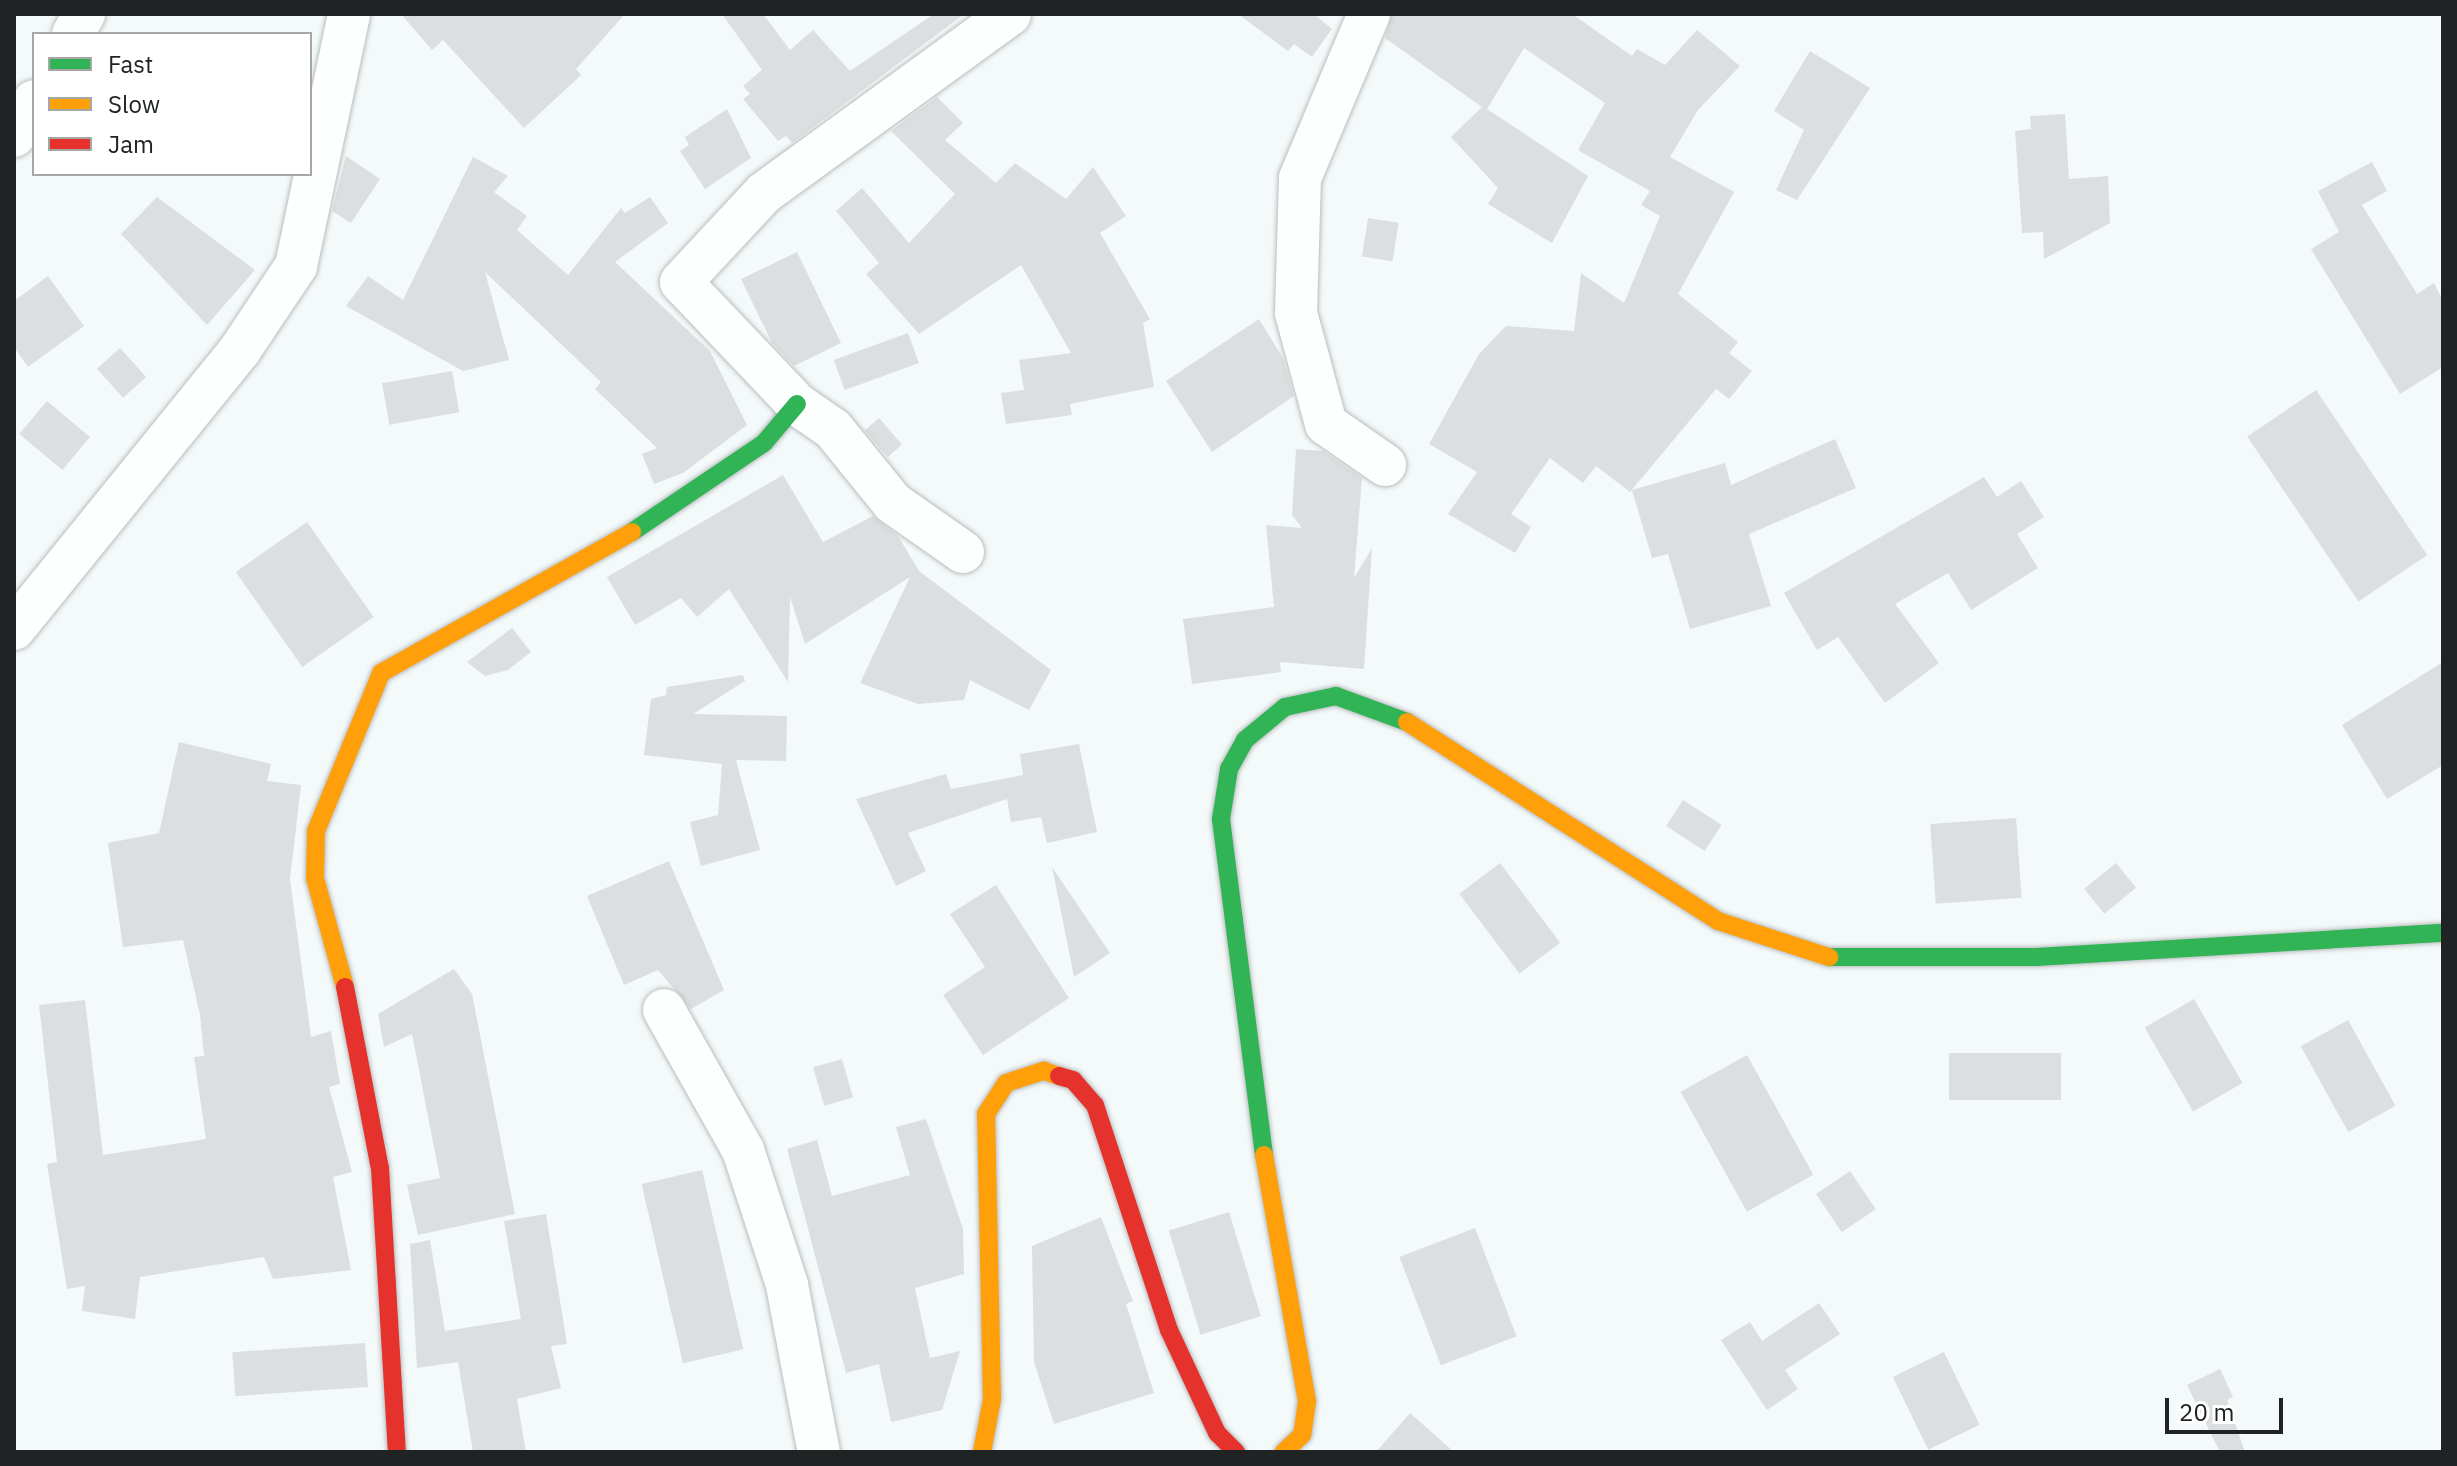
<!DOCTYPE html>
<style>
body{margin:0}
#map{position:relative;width:2457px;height:1466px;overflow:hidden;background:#f4f9fa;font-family:"IBM Plex Sans",sans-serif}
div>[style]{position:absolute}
.building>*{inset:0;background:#dcdfe0;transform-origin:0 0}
.roads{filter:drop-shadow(0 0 2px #babebf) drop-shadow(0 0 2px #babebf)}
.street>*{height:42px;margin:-21px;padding:0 21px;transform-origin:21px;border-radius:21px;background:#fdfefe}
.fast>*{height:18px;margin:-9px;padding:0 9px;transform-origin:9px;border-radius:9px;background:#30b455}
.slow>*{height:18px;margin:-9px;padding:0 9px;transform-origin:9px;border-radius:9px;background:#ff9f0a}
.jam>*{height:18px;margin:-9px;padding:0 9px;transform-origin:9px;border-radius:9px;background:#e5322d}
span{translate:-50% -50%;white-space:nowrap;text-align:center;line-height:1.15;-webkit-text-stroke:6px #fff;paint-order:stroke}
.frame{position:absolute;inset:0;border:16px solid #202323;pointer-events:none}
.legend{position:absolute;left:32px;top:32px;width:280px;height:144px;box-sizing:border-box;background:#fff;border:2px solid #a6a7a7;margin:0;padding:10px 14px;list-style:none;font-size:24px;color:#202323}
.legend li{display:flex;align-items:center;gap:16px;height:40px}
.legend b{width:40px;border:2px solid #a6a7a7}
.scale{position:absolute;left:2165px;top:1398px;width:118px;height:36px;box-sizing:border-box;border:4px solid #202323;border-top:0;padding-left:10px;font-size:24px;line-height:28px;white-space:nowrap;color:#202323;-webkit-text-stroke:6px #fff;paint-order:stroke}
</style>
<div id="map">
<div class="building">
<i style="clip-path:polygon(401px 14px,625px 14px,576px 69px,581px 75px,524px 128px,443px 40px,432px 50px)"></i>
<i style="clip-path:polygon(722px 14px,763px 14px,790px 50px,813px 30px,850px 71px,934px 14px,964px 14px,792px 143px,786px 136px,778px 141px,743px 99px,750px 94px,743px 86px,762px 70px)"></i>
<i style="clip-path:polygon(1238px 14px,1314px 14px,1332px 29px,1312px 57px,1294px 44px,1288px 51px)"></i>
<i style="clip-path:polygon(1392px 14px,1572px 14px,1632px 56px,1637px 49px,1665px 65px,1697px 30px,1740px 66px,1698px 110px,1670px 157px,1734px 192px,1678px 294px,1738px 342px,1729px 353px,1752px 371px,1729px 399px,1716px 389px,1630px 492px,1596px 466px,1583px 483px,1550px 458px,1511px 514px,1531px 527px,1515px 553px,1448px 514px,1477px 472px,1429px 444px,1479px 354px,1506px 326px,1574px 331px,1581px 273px,1624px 303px,1660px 216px,1641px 205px,1650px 191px,1578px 150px,1605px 103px,1524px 48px,1487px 109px,1588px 176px,1552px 243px,1488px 204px,1498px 188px,1451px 137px,1482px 107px,1385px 38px)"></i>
<i style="clip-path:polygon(1810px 51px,1870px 88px,1797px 200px,1776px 190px,1804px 130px,1774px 111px)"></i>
<i style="clip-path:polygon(937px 97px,963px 123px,945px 140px,996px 183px,1015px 163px,1066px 199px,1093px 167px,1126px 216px,1100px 233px,1150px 319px,1143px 323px,1154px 387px,1070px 404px,1072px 415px,1006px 424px,1001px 393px,1024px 390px,1019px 360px,1071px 353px,1021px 265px,919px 334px,866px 274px,879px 263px,836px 211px,862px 188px,909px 243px,955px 194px,891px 131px)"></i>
<i style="clip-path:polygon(727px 109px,751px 158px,705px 189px,680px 151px,689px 145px,685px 137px)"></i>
<i style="clip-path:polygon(2065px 114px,2069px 179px,2108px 176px,2110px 223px,2044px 259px,2043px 232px,2022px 233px,2015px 131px,2031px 129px,2030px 116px)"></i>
<i style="clip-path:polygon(346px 156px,380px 179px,351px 223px,332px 211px)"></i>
<i style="clip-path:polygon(473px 157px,508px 176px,494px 192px,527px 216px,517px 230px,568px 275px,621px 208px,625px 213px,650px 197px,668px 223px,615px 262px,710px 351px,747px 425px,683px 473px,654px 484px,642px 454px,657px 448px,595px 389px,601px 382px,485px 272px,509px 360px,463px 371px,346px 306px,368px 276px,403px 300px)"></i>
<i style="clip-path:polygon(2372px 162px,2387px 191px,2362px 205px,2417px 294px,2434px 283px,2443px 301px,2443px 367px,2400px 394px,2311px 249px,2339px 232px,2318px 191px)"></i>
<i style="clip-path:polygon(157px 197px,255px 270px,207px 325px,121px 234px)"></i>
<i style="left:1368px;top:218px;width:31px;height:39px;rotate:9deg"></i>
<i style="clip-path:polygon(797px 252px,841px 343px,794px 366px,772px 343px,741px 279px)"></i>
<i style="clip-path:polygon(48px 276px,84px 326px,28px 367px,14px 347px,14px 301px)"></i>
<i style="clip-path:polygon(1259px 319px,1283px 358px,1294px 396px,1212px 452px,1166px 381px)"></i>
<i style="left:908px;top:333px;width:32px;height:79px;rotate:70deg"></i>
<i style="left:120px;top:348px;width:39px;height:31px;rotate:48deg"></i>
<i style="left:452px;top:371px;width:42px;height:71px;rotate:80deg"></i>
<i style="left:2316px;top:390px;width:199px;height:83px;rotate:56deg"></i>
<i style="left:47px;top:401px;width:56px;height:43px;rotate:40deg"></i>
<i style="left:879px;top:418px;width:35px;height:19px;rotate:49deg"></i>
<i style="clip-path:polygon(1835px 439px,1856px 488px,1749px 534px,1771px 606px,1690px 629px,1668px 554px,1652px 558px,1632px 490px,1725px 463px,1731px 485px)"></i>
<i style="clip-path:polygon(1296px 449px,1323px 451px,1362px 478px,1354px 578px,1372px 548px,1364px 669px,1280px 662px,1281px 672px,1192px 684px,1183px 619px,1274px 607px,1266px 525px,1302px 528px,1292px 515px)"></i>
<i style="clip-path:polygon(783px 475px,823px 542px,873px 516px,898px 536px,919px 571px,1051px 670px,1029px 710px,970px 680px,964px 700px,918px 704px,860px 683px,910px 577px,805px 644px,790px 597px,788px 682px,729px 589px,697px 617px,681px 598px,635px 625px,607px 577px)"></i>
<i style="clip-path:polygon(1984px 477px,1997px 497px,2021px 481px,2044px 517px,2017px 534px,2038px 568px,1971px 610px,1948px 573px,1895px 604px,1939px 663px,1885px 703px,1838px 637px,1817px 650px,1784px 593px)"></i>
<i style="left:307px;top:522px;width:116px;height:87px;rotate:55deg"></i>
<i style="clip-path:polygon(512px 628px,531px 652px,508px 670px,485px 676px,467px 662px)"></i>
<i style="clip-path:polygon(2443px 662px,2443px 765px,2387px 799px,2342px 725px)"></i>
<i style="clip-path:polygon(743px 675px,745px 681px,693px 714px,787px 716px,786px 761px,736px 760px,760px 850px,701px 866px,690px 822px,718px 815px,722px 764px,644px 755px,651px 699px,666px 695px,667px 687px)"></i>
<i style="clip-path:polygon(179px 742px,271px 764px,267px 781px,301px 785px,290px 879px,311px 1037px,331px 1031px,340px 1084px,329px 1087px,352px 1172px,333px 1177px,351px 1270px,273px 1279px,264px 1257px,140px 1277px,135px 1319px,82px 1311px,85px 1286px,67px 1289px,47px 1164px,57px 1162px,39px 1005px,85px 1000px,103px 1155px,206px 1139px,194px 1057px,204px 1056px,200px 1015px,183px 940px,123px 947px,108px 843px,159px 833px)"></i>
<i style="clip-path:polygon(1079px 744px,1097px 832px,1047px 843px,1041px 817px,1011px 822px,1007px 799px,908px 833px,926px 871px,896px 886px,856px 799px,946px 774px,951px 789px,1023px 775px,1020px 754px)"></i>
<i style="left:1683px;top:800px;width:46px;height:31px;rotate:33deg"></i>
<i style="left:2016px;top:818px;width:80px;height:86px;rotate:86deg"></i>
<i style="clip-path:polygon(669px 861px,724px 990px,691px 1009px,658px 970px,624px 985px,587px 896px)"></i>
<i style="left:1500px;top:863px;width:100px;height:51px;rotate:53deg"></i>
<i style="left:2116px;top:863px;width:32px;height:41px;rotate:51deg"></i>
<i style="clip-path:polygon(1052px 867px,1110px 953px,1074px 977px)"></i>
<i style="clip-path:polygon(996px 885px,1069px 998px,983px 1055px,943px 995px,985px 967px,950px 914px)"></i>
<i style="clip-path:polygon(454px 969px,472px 994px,515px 1214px,418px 1235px,407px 1185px,440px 1178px,412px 1034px,384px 1047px,378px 1014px)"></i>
<i style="left:2194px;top:999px;width:97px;height:57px;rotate:60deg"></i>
<i style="left:2348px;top:1020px;width:98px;height:54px;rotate:61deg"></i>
<i style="left:2061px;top:1053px;width:47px;height:112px;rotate:90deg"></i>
<i style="left:1747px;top:1055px;width:137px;height:76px;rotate:61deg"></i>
<i style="left:842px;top:1059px;width:40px;height:30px;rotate:74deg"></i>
<i style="clip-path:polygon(926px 1119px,963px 1229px,964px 1274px,915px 1288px,930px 1358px,960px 1351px,942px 1410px,891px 1422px,879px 1364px,846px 1373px,787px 1149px,817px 1140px,832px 1196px,910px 1175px,896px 1127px)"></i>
<i style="left:702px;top:1170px;width:184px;height:62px;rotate:77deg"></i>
<i style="left:1850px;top:1171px;width:46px;height:41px;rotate:56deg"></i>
<i style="left:1229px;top:1212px;width:109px;height:63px;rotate:73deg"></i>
<i style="clip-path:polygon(546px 1214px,567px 1344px,551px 1346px,561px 1388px,517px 1399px,526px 1452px,473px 1452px,458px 1362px,417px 1368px,410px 1244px,430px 1240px,445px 1331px,521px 1319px,504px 1221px)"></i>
<i style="clip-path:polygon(1101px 1217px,1133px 1301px,1126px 1304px,1154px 1393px,1054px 1424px,1034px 1362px,1032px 1246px)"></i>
<i style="left:1475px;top:1228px;width:116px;height:81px;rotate:69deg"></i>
<i style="clip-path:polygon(1819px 1303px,1840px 1334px,1785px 1370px,1798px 1389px,1767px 1410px,1721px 1340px,1750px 1322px,1762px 1341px)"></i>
<i style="left:365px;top:1343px;width:44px;height:133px;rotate:86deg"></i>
<i style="left:1944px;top:1352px;width:81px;height:57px;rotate:64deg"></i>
<i style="clip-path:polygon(2220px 1369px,2233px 1397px,2227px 1400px,2245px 1452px,2220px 1452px,2187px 1385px)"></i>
<i style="clip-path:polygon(1410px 1413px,1454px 1452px,1376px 1452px)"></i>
</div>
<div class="roads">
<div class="street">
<i style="left:1369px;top:14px;width:178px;rotate:112.8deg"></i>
<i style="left:1300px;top:178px;width:135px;rotate:91.7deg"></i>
<i style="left:1296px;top:313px;width:115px;rotate:74.9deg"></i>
<i style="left:1326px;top:424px;width:72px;rotate:34.8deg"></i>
<i style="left:73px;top:34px;width:23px;rotate:-61deg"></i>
<i style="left:14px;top:136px;width:40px;rotate:-60.3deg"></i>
<i style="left:963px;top:552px;width:85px;rotate:-145deg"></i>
<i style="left:893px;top:503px;width:95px;rotate:-129deg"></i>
<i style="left:833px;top:429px;width:44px;rotate:-145.2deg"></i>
<i style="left:797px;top:404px;width:168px;rotate:-133.6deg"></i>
<i style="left:681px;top:282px;width:122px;rotate:-47deg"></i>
<i style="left:764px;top:193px;width:304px;rotate:-36deg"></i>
<i style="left:14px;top:629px;width:359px;rotate:-51deg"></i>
<i style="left:240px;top:350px;width:101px;rotate:-56.3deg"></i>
<i style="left:296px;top:266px;width:258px;rotate:-78.1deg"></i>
<i style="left:664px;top:1010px;width:161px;rotate:60.6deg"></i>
<i style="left:743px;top:1150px;width:142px;rotate:71.9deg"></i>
<i style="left:787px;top:1285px;width:170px;rotate:79.2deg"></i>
</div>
<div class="fast">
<i style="left:632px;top:532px;width:159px;rotate:-34deg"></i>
<i style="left:764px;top:443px;width:51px;rotate:-49.8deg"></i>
<i style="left:1829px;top:957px;width:207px"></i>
<i style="left:2036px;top:957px;width:408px;rotate:-3.4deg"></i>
<i style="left:1264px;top:1155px;width:339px;rotate:-97.3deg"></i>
<i style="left:1221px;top:819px;width:51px;rotate:-80.9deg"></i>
<i style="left:1229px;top:769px;width:33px;rotate:-61deg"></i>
<i style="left:1245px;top:740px;width:52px;rotate:-39.5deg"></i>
<i style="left:1285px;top:707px;width:52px;rotate:-12.2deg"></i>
<i style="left:1336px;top:696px;width:76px;rotate:20.1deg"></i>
</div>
<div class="slow">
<i style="left:1407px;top:722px;width:369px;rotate:32.6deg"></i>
<i style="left:1718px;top:921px;width:117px;rotate:18deg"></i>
<i style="left:345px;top:987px;width:113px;rotate:-105.4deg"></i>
<i style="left:315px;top:878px;width:47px;rotate:-88.8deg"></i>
<i style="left:316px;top:831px;width:171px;rotate:-67.6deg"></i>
<i style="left:381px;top:673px;width:288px;rotate:-29.3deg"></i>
<i style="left:1264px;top:1155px;width:250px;rotate:80.1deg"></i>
<i style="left:1307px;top:1401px;width:34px;rotate:98deg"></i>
<i style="left:1302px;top:1435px;width:25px;rotate:137deg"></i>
<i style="left:982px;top:1452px;width:54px;rotate:-79.3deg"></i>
<i style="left:992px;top:1399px;width:285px;rotate:-91.2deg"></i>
<i style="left:986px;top:1114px;width:37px;rotate:-57deg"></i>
<i style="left:1006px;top:1083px;width:40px;rotate:-18deg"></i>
<i style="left:1044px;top:1071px;width:16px;rotate:18deg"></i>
</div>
<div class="jam">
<i style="left:345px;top:987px;width:184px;rotate:79.1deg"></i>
<i style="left:380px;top:1168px;width:285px;rotate:86.6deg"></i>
<i style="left:1059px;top:1076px;width:15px;rotate:16deg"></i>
<i style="left:1073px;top:1080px;width:33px;rotate:49deg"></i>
<i style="left:1095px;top:1105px;width:237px;rotate:71.8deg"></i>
<i style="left:1169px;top:1330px;width:114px;rotate:65deg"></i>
<i style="left:1217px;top:1433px;width:27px;rotate:45deg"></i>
</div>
</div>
<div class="frame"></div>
<ul class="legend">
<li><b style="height:10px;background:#30b455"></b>Fast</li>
<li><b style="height:10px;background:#ff9f0a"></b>Slow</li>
<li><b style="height:10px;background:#e5322d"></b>Jam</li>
</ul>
<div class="scale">20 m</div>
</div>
